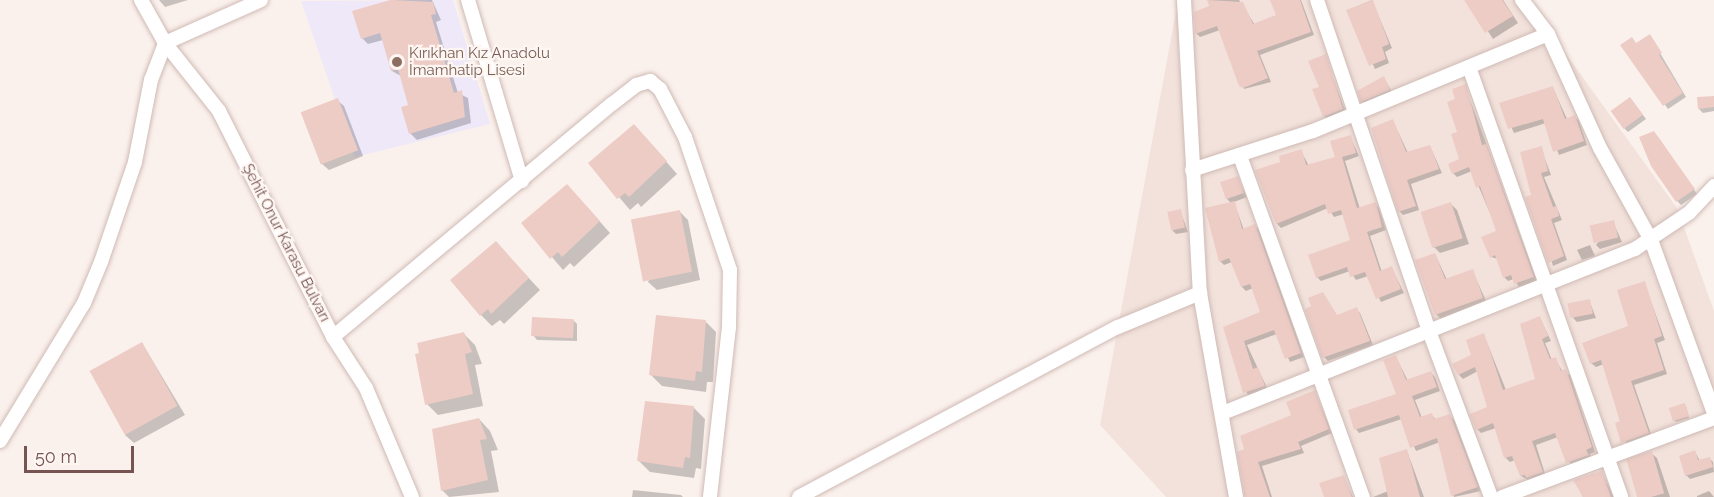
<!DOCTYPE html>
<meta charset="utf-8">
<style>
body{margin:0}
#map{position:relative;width:1714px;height:497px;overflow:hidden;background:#fbf1ec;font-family:Raleway,sans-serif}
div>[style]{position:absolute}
.residential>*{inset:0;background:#f2e2db}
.education>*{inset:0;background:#eee8f8}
.shadow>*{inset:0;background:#0003}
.building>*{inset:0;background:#eeccc6;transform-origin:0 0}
.roads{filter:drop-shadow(0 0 2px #cfbab5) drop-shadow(0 0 2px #cfbab5)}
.minor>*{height:14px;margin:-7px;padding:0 7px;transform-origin:7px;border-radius:7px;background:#fff}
.dots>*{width:16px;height:16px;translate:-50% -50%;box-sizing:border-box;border:3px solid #fef6f2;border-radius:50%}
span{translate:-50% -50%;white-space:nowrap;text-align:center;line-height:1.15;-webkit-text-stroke:4.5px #fef6f2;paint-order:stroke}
.education-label{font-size:15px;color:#785e54}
.left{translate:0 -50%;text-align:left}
.street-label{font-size:15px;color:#755451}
.scale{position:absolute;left:24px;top:446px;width:110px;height:27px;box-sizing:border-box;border:3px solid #755451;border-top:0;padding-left:8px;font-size:18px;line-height:21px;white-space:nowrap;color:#755451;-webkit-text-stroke:4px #fef6f2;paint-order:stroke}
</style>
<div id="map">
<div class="residential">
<i style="clip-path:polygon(1178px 0,1527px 0,1677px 208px,1714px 311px,1714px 497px,1166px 497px,1100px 425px)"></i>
</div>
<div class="education">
<i style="clip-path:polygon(453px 0,490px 124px,355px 157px,301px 1px)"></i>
</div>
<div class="shadow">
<i style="clip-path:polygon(159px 0,188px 0,165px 7px)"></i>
<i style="clip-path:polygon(395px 0,432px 0,441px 20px,436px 22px,458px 93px,468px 98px,471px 123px,417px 140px,411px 134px,403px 108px,410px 106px,401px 76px,392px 71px,383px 40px,368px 44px,362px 38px,354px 12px)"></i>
<i style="clip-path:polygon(1208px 0,1239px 0,1255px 25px,1278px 16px,1271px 0,1301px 0,1314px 35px,1260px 55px,1271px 82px,1244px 89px,1220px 30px,1200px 37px,1196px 33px,1211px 7px)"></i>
<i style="clip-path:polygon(1372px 0,1392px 48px,1385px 52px,1389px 63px,1375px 69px,1348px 10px)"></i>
<i style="clip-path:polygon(1468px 0,1503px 0,1518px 23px,1493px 39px)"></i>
<i style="clip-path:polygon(1650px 36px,1686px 97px,1668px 109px,1623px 45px,1637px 44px)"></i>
<i style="clip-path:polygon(1325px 56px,1346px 113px,1328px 120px,1324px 116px,1321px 87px)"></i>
<i style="clip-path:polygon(1384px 78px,1393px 94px,1366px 105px,1362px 101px)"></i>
<i style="clip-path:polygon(1465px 86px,1537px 281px,1519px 287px,1514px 279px,1508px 281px,1504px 277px,1498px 259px,1491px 257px,1498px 232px,1472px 171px,1457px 177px,1453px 173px,1461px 160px,1457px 100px)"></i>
<i style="clip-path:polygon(1553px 88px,1567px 119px,1575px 117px,1579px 121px,1587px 145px,1559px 155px,1546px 123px,1514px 133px,1501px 104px)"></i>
<i style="clip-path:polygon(1714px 97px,1714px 111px,1703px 113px,1699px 109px)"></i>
<i style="clip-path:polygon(337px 100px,344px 106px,363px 156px,329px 170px,322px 164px,303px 114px)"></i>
<i style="clip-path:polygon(1634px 103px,1646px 119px,1628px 132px,1624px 128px)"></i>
<i style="clip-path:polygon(1393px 121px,1408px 153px,1430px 146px,1442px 173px,1411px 184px,1419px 210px,1403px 215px,1399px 211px)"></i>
<i style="clip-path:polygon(1350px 136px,1359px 156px,1345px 161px,1360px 209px,1376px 204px,1379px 208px,1386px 230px,1370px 236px,1382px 272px,1392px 268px,1404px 293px,1381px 302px,1368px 276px,1356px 280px,1350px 271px,1321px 281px,1317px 277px,1352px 241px,1344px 214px,1334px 217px,1328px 208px,1281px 228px,1277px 224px,1282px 163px,1301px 151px,1309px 166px,1337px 158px)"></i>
<i style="clip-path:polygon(645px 137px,677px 174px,641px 207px,638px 203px,630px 210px,590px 163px)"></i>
<i style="clip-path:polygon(1658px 137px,1697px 194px,1681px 205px,1677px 201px)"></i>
<i style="clip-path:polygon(1541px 148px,1551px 175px,1544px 177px,1562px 220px,1554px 223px,1567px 260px,1553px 266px,1533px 196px)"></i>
<i style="clip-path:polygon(1237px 178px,1247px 197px,1234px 202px,1244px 230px,1255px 226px,1259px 230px,1304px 357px,1290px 362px,1277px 334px,1247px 345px,1268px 390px,1248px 396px,1225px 328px,1262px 315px,1253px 288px,1246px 291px,1242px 287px,1232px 262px,1224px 265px,1220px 261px,1231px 203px,1227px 199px)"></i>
<i style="clip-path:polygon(578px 197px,610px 233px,574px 267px,570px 263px,563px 270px,523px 223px)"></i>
<i style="clip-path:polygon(1451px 204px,1457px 210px,1469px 244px,1440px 253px,1434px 247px)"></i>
<i style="clip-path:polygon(1180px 210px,1188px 232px,1176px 234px,1172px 230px)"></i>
<i style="clip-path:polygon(680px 212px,688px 220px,700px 280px,657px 290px,648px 282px)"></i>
<i style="clip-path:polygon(1613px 222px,1622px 242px,1600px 249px,1596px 245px)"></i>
<i style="clip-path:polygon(496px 243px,540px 290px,504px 324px,500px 320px,492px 326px,481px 315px)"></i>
<i style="clip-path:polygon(1590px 245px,1595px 256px,1582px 260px,1577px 250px)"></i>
<i style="clip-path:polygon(1435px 254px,1447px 280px,1472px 270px,1487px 303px,1441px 319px,1436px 314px)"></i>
<i style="clip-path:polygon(1644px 282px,1665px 340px,1657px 343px,1667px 374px,1634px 385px,1652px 437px,1627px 446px,1604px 364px,1596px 367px,1591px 363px,1630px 327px)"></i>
<i style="clip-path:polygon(1323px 294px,1338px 317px,1356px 309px,1360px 313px,1373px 345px,1328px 361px,1324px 357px,1313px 307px)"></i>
<i style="clip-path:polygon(1589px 300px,1596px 318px,1577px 322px,1573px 318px)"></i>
<i style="clip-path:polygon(1540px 318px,1551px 341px,1545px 343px,1552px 360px,1555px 359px,1563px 372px,1570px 375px,1595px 452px,1590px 454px,1592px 459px,1572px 467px,1558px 437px,1536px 445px,1546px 477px,1532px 482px,1521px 476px,1515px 460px,1510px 462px,1505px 457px,1496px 428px,1481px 433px,1477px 429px,1489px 408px,1478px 371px,1463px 379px,1459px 375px,1484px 335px,1506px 390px,1537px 379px)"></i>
<i style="clip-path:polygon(573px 320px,577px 324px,577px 341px,537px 340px,533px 335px)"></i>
<i style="clip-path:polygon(705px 321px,716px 332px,713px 382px,707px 382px,706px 392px,662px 386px,651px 375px)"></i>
<i style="clip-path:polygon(463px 333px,475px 345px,482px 364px,475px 365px,483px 406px,438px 415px,427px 404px)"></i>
<i style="clip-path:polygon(142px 343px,185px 415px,134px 443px,125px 435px)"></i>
<i style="clip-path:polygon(1396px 357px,1408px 381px,1431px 373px,1435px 377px,1440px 391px,1415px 400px,1422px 418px,1431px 414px,1436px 420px,1450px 416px,1454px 420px,1481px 491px,1454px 497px,1440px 442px,1416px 451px,1402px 419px,1359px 433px,1356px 429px,1398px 395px)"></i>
<i style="clip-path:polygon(1315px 392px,1332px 433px,1301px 446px,1304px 453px,1262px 466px,1272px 497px,1245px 497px,1239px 453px,1293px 416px)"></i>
<i style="clip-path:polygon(1686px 406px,1689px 418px,1676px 422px,1674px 420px)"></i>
<i style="clip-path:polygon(693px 407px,705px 419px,701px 469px,696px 468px,694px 478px,650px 472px,639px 461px)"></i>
<i style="clip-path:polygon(479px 419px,490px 431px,498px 450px,491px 451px,499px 492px,449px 497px,442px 490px)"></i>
<i style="clip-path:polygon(1407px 451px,1424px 497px,1373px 497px,1388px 491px)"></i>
<i style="clip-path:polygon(1695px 452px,1700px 461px,1709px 458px,1713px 462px,1714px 472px,1690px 479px,1686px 475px)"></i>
<i style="clip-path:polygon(1651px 453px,1657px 458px,1670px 497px,1639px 497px,1629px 461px)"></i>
<i style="clip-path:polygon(1602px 473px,1614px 497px,1583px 497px,1575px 481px)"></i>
<i style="clip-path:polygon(1343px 476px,1353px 497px,1325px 497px)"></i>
<i style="clip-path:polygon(633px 490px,681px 495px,683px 497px,632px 497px)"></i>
<i style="clip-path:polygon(1709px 491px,1714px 497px,1697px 497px,1697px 496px)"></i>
</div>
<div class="building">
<i style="clip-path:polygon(390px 0,433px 2px,436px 14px,431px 15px,454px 93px,462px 90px,465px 117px,409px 134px,401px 107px,408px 105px,398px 69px,391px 71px,380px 33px,361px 39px,352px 11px)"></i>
<i style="clip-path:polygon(1207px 0,1243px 2px,1253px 24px,1276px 15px,1270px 0,1300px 0,1311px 32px,1257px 51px,1268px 78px,1243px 88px,1239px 86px,1217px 26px,1195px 34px,1194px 12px,1209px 6px)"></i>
<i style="clip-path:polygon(1373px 0,1389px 44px,1382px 47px,1386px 59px,1369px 66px,1346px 10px)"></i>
<i style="clip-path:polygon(1464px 0,1502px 0,1513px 16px,1485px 33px)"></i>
<i style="clip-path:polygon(1650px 34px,1662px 53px,1659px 55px,1683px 93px,1663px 106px,1620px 45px,1632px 37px,1636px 43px)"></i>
<i style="clip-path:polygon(1326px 54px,1343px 109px,1323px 117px,1312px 89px,1319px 87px,1308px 61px)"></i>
<i style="clip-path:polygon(1384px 76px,1390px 90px,1361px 102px,1357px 91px)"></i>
<i style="clip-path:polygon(1466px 84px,1482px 145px,1486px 144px,1534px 277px,1514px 284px,1511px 275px,1503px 278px,1495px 255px,1490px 258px,1481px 237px,1496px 231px,1480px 186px,1476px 188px,1469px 167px,1452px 174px,1448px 164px,1459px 159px,1451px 134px,1457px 132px,1447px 102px,1455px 99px,1452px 89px)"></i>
<i style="clip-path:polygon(1553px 86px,1565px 119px,1575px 115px,1584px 141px,1553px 152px,1543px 119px,1508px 129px,1499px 103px)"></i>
<i style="clip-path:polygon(1714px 96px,1714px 107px,1698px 109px,1697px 97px)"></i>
<i style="left:1630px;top:97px;width:22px;height:24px;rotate:54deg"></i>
<i style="left:338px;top:98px;width:56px;height:40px;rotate:69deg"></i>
<i style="clip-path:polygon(1393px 119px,1406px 152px,1430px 145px,1439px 169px,1407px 180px,1416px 206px,1398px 212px,1371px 128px)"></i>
<i style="clip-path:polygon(634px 124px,667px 161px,629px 197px,625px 193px,617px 199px,588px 163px)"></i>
<i style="clip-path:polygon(1654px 131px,1695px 189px,1676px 202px,1651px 166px,1639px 137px)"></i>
<i style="clip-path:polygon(1351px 135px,1356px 153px,1342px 157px,1357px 208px,1376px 202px,1382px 227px,1367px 232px,1380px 271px,1392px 266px,1401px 289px,1376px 299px,1365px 272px,1350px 277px,1347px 267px,1316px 278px,1308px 255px,1350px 240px,1341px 210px,1328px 214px,1325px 204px,1276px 224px,1255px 170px,1280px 162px,1279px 156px,1302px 149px,1306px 165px,1335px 157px,1330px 141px)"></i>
<i style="clip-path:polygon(1542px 146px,1548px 171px,1541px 173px,1553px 207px,1557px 206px,1559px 216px,1551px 219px,1564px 256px,1548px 263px,1525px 197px,1531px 195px,1520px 152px)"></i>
<i style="left:1238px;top:176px;width:18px;height:19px;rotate:71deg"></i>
<i style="clip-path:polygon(567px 184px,600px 221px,562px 257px,558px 252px,550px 259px,521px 223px)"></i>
<i style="clip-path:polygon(1235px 201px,1242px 229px,1255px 224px,1301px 353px,1285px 359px,1274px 330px,1244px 341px,1253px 369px,1258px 367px,1265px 386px,1243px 393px,1223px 327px,1260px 312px,1250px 284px,1241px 287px,1229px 258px,1219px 262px,1205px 208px)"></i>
<i style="left:1451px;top:202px;width:38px;height:32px;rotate:72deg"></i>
<i style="left:1181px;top:209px;width:19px;height:14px;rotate:78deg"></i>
<i style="left:680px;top:210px;width:63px;height:50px;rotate:79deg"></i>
<i style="left:1614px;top:220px;width:18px;height:25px;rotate:77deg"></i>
<i style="clip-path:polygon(496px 241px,529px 278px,491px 314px,488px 309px,480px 316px,450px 280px)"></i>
<i style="clip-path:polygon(1435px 253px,1445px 279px,1473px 269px,1483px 298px,1435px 315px,1415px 260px)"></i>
<i style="clip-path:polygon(1645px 281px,1662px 336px,1654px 339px,1664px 370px,1631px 381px,1649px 433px,1621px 443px,1615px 423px,1620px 421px,1601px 360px,1590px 364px,1582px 343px,1628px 326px,1617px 290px)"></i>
<i style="clip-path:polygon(1323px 292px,1337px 315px,1357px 307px,1370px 341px,1322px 358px,1305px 309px,1311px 306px,1308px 298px)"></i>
<i style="left:1590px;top:299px;width:15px;height:23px;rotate:79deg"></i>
<i style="clip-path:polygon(656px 315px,706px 320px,702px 372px,696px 371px,695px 381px,649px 375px)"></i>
<i style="clip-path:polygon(1540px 316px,1548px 336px,1542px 339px,1550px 359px,1556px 357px,1561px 371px,1566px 369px,1592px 447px,1586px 450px,1589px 455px,1566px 463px,1555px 433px,1532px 441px,1543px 472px,1526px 478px,1525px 475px,1520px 476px,1512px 456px,1504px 458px,1493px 423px,1476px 430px,1470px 414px,1487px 407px,1475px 367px,1458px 375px,1452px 364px,1471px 355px,1466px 340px,1484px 333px,1503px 390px,1535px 379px,1520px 324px)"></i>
<i style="left:532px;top:317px;width:42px;height:19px;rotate:3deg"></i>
<i style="clip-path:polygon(464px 332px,472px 352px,465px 354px,473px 394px,425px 405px,415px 354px,419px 353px,417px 343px)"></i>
<i style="left:142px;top:342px;width:73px;height:60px;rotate:61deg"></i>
<i style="clip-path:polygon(1396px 355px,1406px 380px,1431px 371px,1437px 387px,1412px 396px,1420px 417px,1432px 413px,1434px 419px,1450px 414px,1478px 487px,1451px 496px,1437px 438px,1410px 448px,1399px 415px,1354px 430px,1348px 410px,1396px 394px,1383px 360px)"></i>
<i style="clip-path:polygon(1315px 390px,1329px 429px,1298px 442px,1301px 449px,1258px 462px,1270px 497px,1245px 497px,1237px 452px,1244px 449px,1240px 436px,1291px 415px,1286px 402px)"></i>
<i style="clip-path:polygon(645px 401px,694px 406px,690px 458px,685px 457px,683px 468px,637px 461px)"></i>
<i style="left:1685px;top:403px;width:14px;height:17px;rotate:73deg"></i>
<i style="clip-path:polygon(479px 418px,487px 439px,480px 440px,488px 480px,441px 491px,432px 429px)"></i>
<i style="clip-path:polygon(1407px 449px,1420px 497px,1388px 497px,1379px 458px)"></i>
<i style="clip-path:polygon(1695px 450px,1698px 460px,1710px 457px,1713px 467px,1685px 476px,1679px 456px)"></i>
<i style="left:1652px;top:451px;width:44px;height:27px;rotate:74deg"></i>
<i style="clip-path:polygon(1602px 471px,1611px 497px,1583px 497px,1573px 480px)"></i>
<i style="clip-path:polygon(1344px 475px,1352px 497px,1324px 497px,1319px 483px)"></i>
</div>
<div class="roads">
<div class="minor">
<i style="left:141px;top:0;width:49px;rotate:60.8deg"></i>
<i style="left:165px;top:43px;width:87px;rotate:51.5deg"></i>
<i style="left:219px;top:111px;width:253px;rotate:63.2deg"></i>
<i style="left:333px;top:337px;width:61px;rotate:57.1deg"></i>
<i style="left:366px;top:388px;width:118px;rotate:67.1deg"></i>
<i style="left:468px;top:0;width:189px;rotate:73.4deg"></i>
<i style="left:1184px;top:0;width:293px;rotate:86.9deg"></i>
<i style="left:1200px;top:293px;width:207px;rotate:80deg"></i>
<i style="left:1317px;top:0;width:349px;rotate:71.3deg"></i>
<i style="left:1429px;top:331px;width:177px;rotate:69.5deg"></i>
<i style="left:1522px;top:0;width:43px;rotate:52.6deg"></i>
<i style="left:1548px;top:34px;width:125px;rotate:65.5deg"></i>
<i style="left:1600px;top:148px;width:105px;rotate:61deg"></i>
<i style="left:1651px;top:240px;width:184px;rotate:70deg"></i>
<i style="left:1469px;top:67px;width:456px;rotate:70.5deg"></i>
<i style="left:1240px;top:156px;width:363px;rotate:70.2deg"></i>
<i style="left:1192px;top:170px;width:127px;rotate:-17.9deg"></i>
<i style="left:1313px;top:131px;width:254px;rotate:-22.4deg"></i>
<i style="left:333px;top:337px;width:363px;rotate:-39.9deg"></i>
<i style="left:612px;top:104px;width:31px;rotate:-38deg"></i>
<i style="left:636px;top:85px;width:15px;rotate:-16deg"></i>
<i style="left:650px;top:81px;width:13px;rotate:39deg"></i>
<i style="left:660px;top:89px;width:54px;rotate:62.5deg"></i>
<i style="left:685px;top:137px;width:140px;rotate:71.3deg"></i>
<i style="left:730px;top:270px;width:57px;rotate:91deg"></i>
<i style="left:729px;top:327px;width:171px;rotate:96.4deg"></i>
<i style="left:1223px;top:413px;width:443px;rotate:-21.7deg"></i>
<i style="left:1635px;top:249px;width:65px;rotate:-33.7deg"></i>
<i style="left:1689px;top:213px;width:37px;rotate:-47deg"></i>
<i style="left:0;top:441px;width:162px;rotate:-58.7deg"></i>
<i style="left:84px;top:303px;width:44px;rotate:-67.5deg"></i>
<i style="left:101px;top:262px;width:106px;rotate:-71.2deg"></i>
<i style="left:135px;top:162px;width:84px;rotate:-79deg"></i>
<i style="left:151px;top:80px;width:40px;rotate:-69deg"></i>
<i style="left:165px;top:43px;width:105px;rotate:-24.1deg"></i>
<i style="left:799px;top:497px;width:361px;rotate:-28.1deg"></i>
<i style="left:1118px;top:327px;width:89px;rotate:-22.5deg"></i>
<i style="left:1502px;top:497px;width:226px;rotate:-20.4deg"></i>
</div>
</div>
<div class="dots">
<i style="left:397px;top:62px;background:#8d6e63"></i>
</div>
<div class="education-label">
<span class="left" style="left:409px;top:62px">Kırıkhan Kız Anadolu<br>İmamhatip Lisesi</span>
</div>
<div class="street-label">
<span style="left:286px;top:243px;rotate:63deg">Şehit Onur Karasu Bulvarı</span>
</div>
<div class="scale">50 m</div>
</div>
